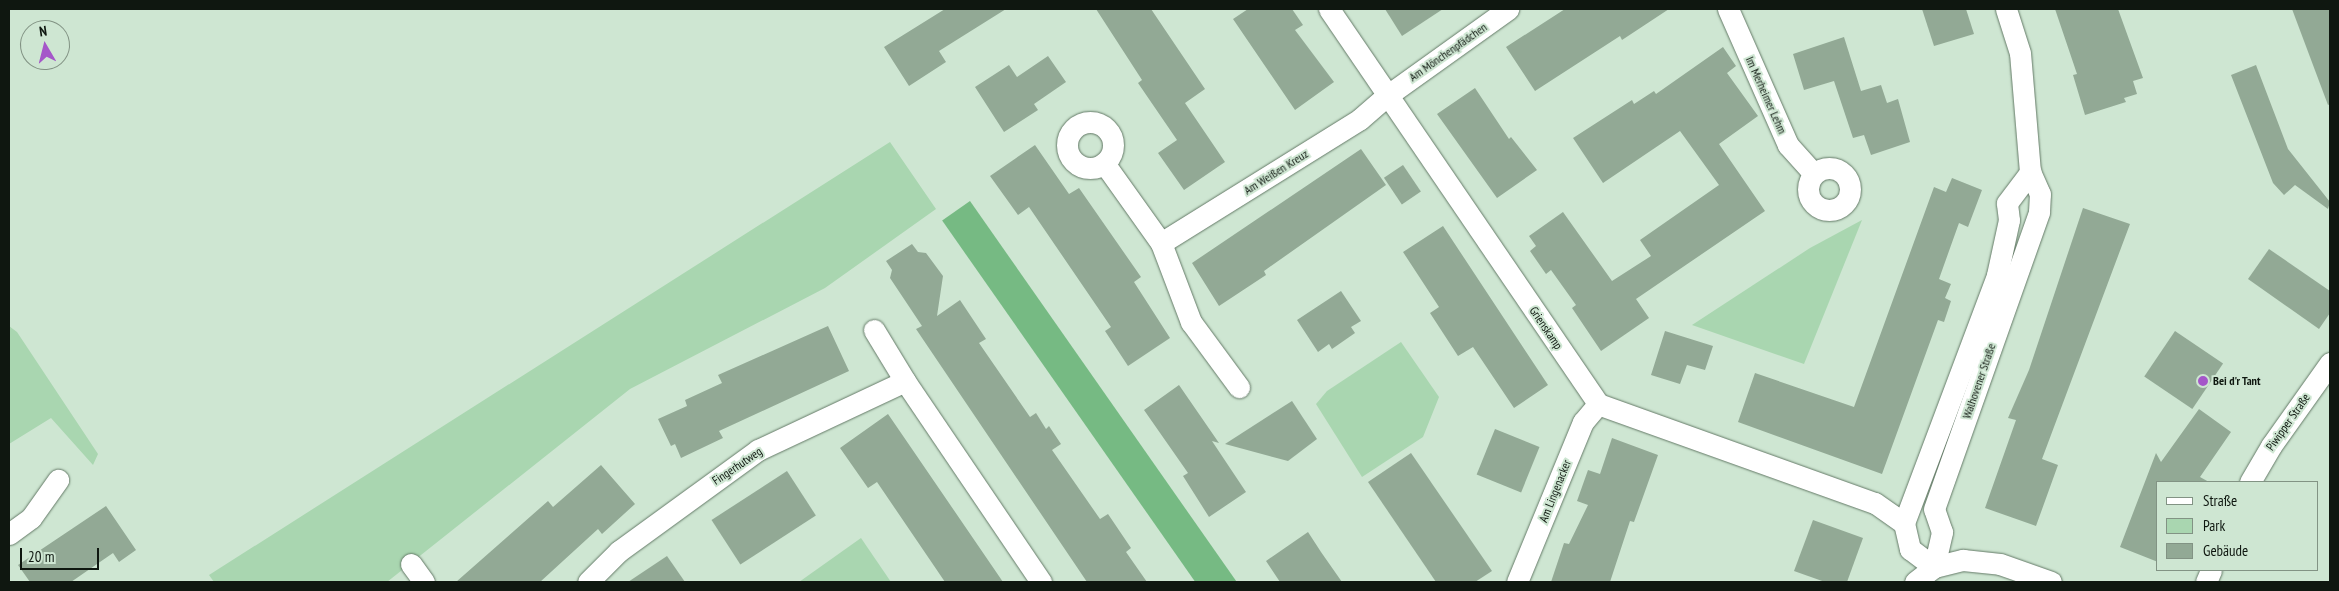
<!DOCTYPE html>
<meta charset="utf-8">
<style>
body{margin:0}
#map{position:relative;width:2339px;height:591px;overflow:hidden;background:#cee6d2;font-family:"PT Sans Narrow",sans-serif}
div>[style]{position:absolute}
.green>*{inset:0;background:#a9d6b0}
.forest>*{inset:0;background:#76ba83;transform-origin:0 0}
.building>*{inset:0;background:#92a995;transform-origin:0 0}
.roads{filter:drop-shadow(0 0 1px #647a67) drop-shadow(0 0 1px #647a67)}
.minor>*{height:21px;margin:-10.5px;padding:0 10.5px;transform-origin:10.5px;border-radius:10.5px;background:#fff}
.minor>.ring{margin:-10.5px;padding:0;box-sizing:content-box;background:none;border:21px solid #fff;border-radius:50%}
.dots>*{width:14px;height:14px;translate:-50% -50%;box-sizing:border-box;border:2px solid #cee6d2;border-radius:50%}
span{translate:-50% -50%;white-space:nowrap;text-align:center;line-height:1.15;-webkit-text-stroke:4px #cee6d2;paint-order:stroke}
.street-label{font-size:12px;color:#0f1710}
.poi-label{font-size:12px;color:#0f1710;font-weight:700}
.left{translate:0 -50%;text-align:left}
.frame{position:absolute;inset:0;border:10px solid #0f1710;pointer-events:none}
.legend{position:absolute;left:2156px;top:481px;width:162px;height:90px;box-sizing:border-box;background:#cee6d2;border:1px solid #829384;margin:0;padding:6px 9px;list-style:none;font-size:15px;color:#0f1710}
.legend li{display:flex;align-items:center;gap:10px;height:25px}
.legend b{width:25px;border:1px solid #829384}
.north{position:absolute;left:20px;top:20px;width:50px;height:50px;box-sizing:border-box;background:#cee6d2;border:1px solid #829384;border-radius:50%;rotate:352deg;font-size:14px;font-weight:700;line-height:20px;text-align:center;color:#0f1710}
.north::after{content:'';display:block;margin:auto;width:18px;height:22px;background:#a557c9;clip-path:polygon(50% 0,100% 100%,50% 72%,0 100%)}
.scale{position:absolute;left:20px;top:548px;width:79px;height:22px;box-sizing:border-box;border:2px solid #0f1710;border-top:0;padding-left:6px;font-size:15px;line-height:18px;white-space:nowrap;color:#0f1710;-webkit-text-stroke:4px #cee6d2;paint-order:stroke}
</style>
<div id="map">
<div class="green">
<i style="clip-path:polygon(890px 142px,936px 209px,825px 288px,630px 389px,387px 582px,214px 582px,209px 575px)"></i>
<i style="clip-path:polygon(1862px 220px,1804px 364px,1692px 325px,1810px 248px)"></i>
<i style="clip-path:polygon(9px 326px,17px 332px,98px 454px,93px 465px,51px 418px,9px 444px)"></i>
<i style="clip-path:polygon(1401px 342px,1439px 397px,1423px 437px,1362px 477px,1316px 404px,1327px 391px)"></i>
<i style="clip-path:polygon(861px 538px,891px 582px,799px 582px)"></i>
</div>
<div class="forest">
<i style="left:970px;top:201px;width:464px;height:34px;rotate:55deg"></i>
</div>
<div class="building">
<i style="clip-path:polygon(945px 9px,1006px 9px,939px 51px,946px 62px,909px 86px,884px 47px)"></i>
<i style="clip-path:polygon(1096px 9px,1151px 9px,1205px 89px,1185px 103px,1225px 162px,1184px 190px,1158px 153px,1177px 140px,1138px 83px,1142px 80px)"></i>
<i style="clip-path:polygon(1248px 9px,1292px 9px,1303px 25px,1295px 30px,1334px 82px,1295px 110px,1233px 19px)"></i>
<i style="clip-path:polygon(1385px 9px,1443px 9px,1402px 36px)"></i>
<i style="clip-path:polygon(1565px 9px,1669px 9px,1622px 40px,1620px 36px,1535px 91px,1506px 47px)"></i>
<i style="clip-path:polygon(1922px 9px,1966px 9px,1974px 34px,1934px 46px)"></i>
<i style="clip-path:polygon(2055px 9px,2118px 9px,2143px 78px,2133px 81px,2137px 94px,2124px 98px,2126px 102px,2085px 115px,2073px 75px,2077px 74px)"></i>
<i style="clip-path:polygon(2292px 9px,2330px 9px,2330px 104px,2328px 105px)"></i>
<i style="clip-path:polygon(1844px 37px,1861px 91px,1881px 85px,1887px 103px,1898px 99px,1910px 142px,1871px 155px,1864px 135px,1853px 138px,1834px 81px,1804px 90px,1793px 54px)"></i>
<i style="clip-path:polygon(1723px 47px,1736px 66px,1727px 73px,1758px 116px,1719px 144px,1765px 211px,1636px 299px,1649px 318px,1601px 351px,1572px 308px,1576px 305px,1551px 270px,1546px 274px,1530px 251px,1536px 246px,1529px 236px,1563px 212px,1612px 281px,1651px 256px,1640px 240px,1719px 185px,1680px 131px,1603px 183px,1573px 138px,1632px 100px,1634px 104px,1654px 91px,1656px 94px)"></i>
<i style="clip-path:polygon(1048px 56px,1066px 82px,1034px 104px,1038px 110px,1004px 132px,975px 87px,1009px 65px,1017px 77px)"></i>
<i style="clip-path:polygon(2256px 65px,2288px 149px,2330px 202px,2328px 209px,2295px 185px,2284px 195px,2273px 183px,2231px 75px)"></i>
<i style="clip-path:polygon(1475px 88px,1509px 139px,1511px 137px,1537px 170px,1497px 198px,1437px 114px)"></i>
<i style="clip-path:polygon(1035px 145px,1069px 194px,1079px 188px,1141px 277px,1134px 282px,1170px 338px,1128px 366px,1105px 331px,1111px 327px,1029px 207px,1018px 215px,990px 176px)"></i>
<i style="clip-path:polygon(1361px 149px,1386px 185px,1264px 271px,1266px 275px,1219px 306px,1192px 263px)"></i>
<i style="left:1403px;top:165px;width:32px;height:23px;rotate:56deg"></i>
<i style="clip-path:polygon(1952px 178px,1982px 190px,1968px 227px,1959px 223px,1939px 279px,1951px 284px,1945px 298px,1951px 301px,1944px 322px,1938px 320px,1882px 474px,1738px 422px,1755px 373px,1854px 407px,1934px 187px,1946px 192px)"></i>
<i style="clip-path:polygon(2083px 208px,2130px 224px,2042px 459px,2058px 465px,2036px 526px,1985px 508px,2016px 420px,2008px 418px,2029px 370px)"></i>
<i style="clip-path:polygon(1443px 226px,1548px 385px,1514px 408px,1473px 347px,1458px 356px,1430px 313px,1439px 307px,1403px 252px)"></i>
<i style="clip-path:polygon(912px 244px,918px 252px,926px 253px,943px 276px,937px 316px,960px 300px,986px 339px,979px 343px,1030px 417px,1036px 413px,1046px 429px,1049px 426px,1061px 444px,1052px 450px,1100px 519px,1108px 514px,1131px 548px,1126px 552px,1147px 582px,1087px 582px,916px 329px,922px 326px,890px 278px,892px 270px,886px 261px)"></i>
<i style="clip-path:polygon(2269px 249px,2330px 291px,2330px 313px,2319px 329px,2248px 279px)"></i>
<i style="clip-path:polygon(1341px 291px,1361px 321px,1351px 327px,1355px 333px,1332px 349px,1329px 344px,1318px 352px,1297px 320px)"></i>
<i style="clip-path:polygon(828px 326px,849px 371px,719px 431px,723px 438px,681px 458px,675px 444px,671px 446px,658px 419px,687px 406px,685px 400px,722px 383px,718px 375px)"></i>
<i style="clip-path:polygon(1665px 331px,1713px 346px,1705px 370px,1687px 365px,1680px 384px,1651px 375px)"></i>
<i style="left:2175px;top:331px;width:58px;height:55px;rotate:34deg"></i>
<i style="clip-path:polygon(1179px 385px,1219px 443px,1212px 441px,1246px 492px,1209px 517px,1183px 476px,1188px 473px,1144px 410px)"></i>
<i style="clip-path:polygon(1292px 401px,1317px 439px,1288px 461px,1225px 444px)"></i>
<i style="clip-path:polygon(2199px 409px,2231px 432px,2200px 477px,2209px 482px,2158px 482px,2158px 562px,2120px 547px,2156px 453px,2161px 462px)"></i>
<i style="clip-path:polygon(888px 414px,912px 449px,1003px 582px,945px 582px,877px 482px,868px 488px,840px 448px)"></i>
<i style="left:1495px;top:429px;width:48px;height:49px;rotate:22deg"></i>
<i style="clip-path:polygon(1612px 438px,1658px 455px,1634px 522px,1630px 521px,1610px 582px,1551px 582px,1564px 543px,1569px 544px,1588px 505px,1577px 501px,1588px 470px,1600px 474px)"></i>
<i style="clip-path:polygon(1411px 453px,1492px 571px,1475px 582px,1436px 582px,1368px 482px)"></i>
<i style="clip-path:polygon(601px 465px,635px 504px,602px 534px,598px 529px,540px 582px,456px 582px,548px 501px,553px 507px)"></i>
<i style="left:787px;top:471px;width:53px;height:90px;rotate:57deg"></i>
<i style="clip-path:polygon(106px 506px,136px 550px,119px 562px,113px 553px,71px 582px,30px 582px,18px 565px)"></i>
<i style="clip-path:polygon(1813px 520px,1863px 538px,1847px 582px,1825px 582px,1794px 571px)"></i>
<i style="clip-path:polygon(1308px 532px,1321px 552px,1342px 582px,1280px 582px,1266px 561px)"></i>
<i style="clip-path:polygon(667px 556px,685px 582px,628px 582px)"></i>
</div>
<div class="roads">
<div class="minor">
<i style="left:1329px;top:9px;width:478px;rotate:55.7deg"></i>
<i style="left:1598px;top:404px;width:294px;rotate:19.7deg"></i>
<i style="left:1875px;top:503px;width:35px;rotate:35deg"></i>
<i style="left:1904px;top:523px;width:27px;rotate:77deg"></i>
<i style="left:1910px;top:549px;width:30px;rotate:37deg"></i>
<i style="left:1728px;top:9px;width:149px;rotate:66.2deg"></i>
<i style="left:1788px;top:145px;width:39px;rotate:48deg"></i>
<i class="ring" style="left:1067px;top:122px;width:25px;height:25px"></i>
<i style="left:1104px;top:163px;width:98px;rotate:54.5deg"></i>
<i style="left:1161px;top:243px;width:85px;rotate:69.2deg"></i>
<i style="left:1191px;top:322px;width:81px;rotate:53.6deg"></i>
<i class="ring" style="left:1808px;top:168px;width:21px;height:21px"></i>
<i style="left:1161px;top:243px;width:234px;rotate:-31.9deg"></i>
<i style="left:1360px;top:119px;width:37px;rotate:-41deg"></i>
<i style="left:1388px;top:95px;width:148px;rotate:-35.6deg"></i>
<i style="left:874px;top:330px;width:60px;rotate:58.7deg"></i>
<i style="left:2250px;top:482px;width:42px;rotate:-59.7deg"></i>
<i style="left:2271px;top:446px;width:102px;rotate:-54.6deg"></i>
<i style="left:1904px;top:523px;width:265px;rotate:-69.4deg"></i>
<i style="left:1997px;top:275px;width:56px;rotate:-77.7deg"></i>
<i style="left:2009px;top:220px;width:17px;rotate:-97deg"></i>
<i style="left:2007px;top:203px;width:39px;rotate:-53deg"></i>
<i style="left:9px;top:534px;width:27px;rotate:-36deg"></i>
<i style="left:31px;top:518px;width:47px;rotate:-54.6deg"></i>
<i style="left:411px;top:564px;width:22px;rotate:54deg"></i>
<i style="left:1934px;top:567px;width:30px;rotate:-14deg"></i>
<i style="left:1963px;top:560px;width:37px;rotate:6deg"></i>
<i style="left:2000px;top:564px;width:54px;rotate:19.4deg"></i>
<i style="left:588px;top:582px;width:44px;rotate:-45deg"></i>
<i style="left:619px;top:551px;width:172px;rotate:-36deg"></i>
<i style="left:758px;top:450px;width:162px;rotate:-25.1deg"></i>
<i style="left:905px;top:381px;width:243px;rotate:55.9deg"></i>
<i style="left:1517px;top:582px;width:173px;rotate:-67.6deg"></i>
<i style="left:1583px;top:422px;width:23px;rotate:-50deg"></i>
<i style="left:1915px;top:582px;width:24px;rotate:-38deg"></i>
<i style="left:1934px;top:567px;width:36px;rotate:-77deg"></i>
<i style="left:1942px;top:532px;width:24px;rotate:-109deg"></i>
<i style="left:1934px;top:509px;width:315px;rotate:-70.5deg"></i>
<i style="left:2039px;top:212px;width:18px;rotate:-87deg"></i>
<i style="left:2040px;top:194px;width:24px;rotate:-114deg"></i>
<i style="left:2030px;top:172px;width:119px;rotate:-94.8deg"></i>
<i style="left:2020px;top:53px;width:46px;rotate:-107.7deg"></i>
<i style="left:2206px;top:582px;width:13px;rotate:-67deg"></i>
</div>
</div>
<div class="dots">
<i style="left:2203px;top:381px;background:#a557c9"></i>
</div>
<div class="street-label">
<span style="left:1448px;top:52px;rotate:-35deg">Am Mönchenpfädchen</span>
<span style="left:1766px;top:95px;rotate:66deg">Im Merheimer Lehm</span>
<span style="left:1276px;top:172px;rotate:-32deg">Am Weißen Kreuz</span>
<span style="left:1546px;top:328px;rotate:56deg">Grienskamp</span>
<span style="left:1979px;top:381px;rotate:-71deg">Walhovener Straße</span>
<span style="left:2288px;top:422px;rotate:-55deg">Piwipper Straße</span>
<span style="left:737px;top:466px;rotate:-34deg">Fingerhutweg</span>
<span style="left:1555px;top:491px;rotate:-68deg">Am Lingenacker</span>
</div>
<div class="poi-label">
<span class="left" style="left:2213px;top:381px">Bei d'r Tant</span>
</div>
<div class="frame"></div>
<ul class="legend">
<li><b style="height:6px;background:#fff"></b>Straße</li>
<li><b style="height:14px;background:#a9d6b0"></b>Park</li>
<li><b style="height:14px;background:#92a995"></b>Gebäude</li>
</ul>
<div class="north">N</div>
<div class="scale">20 m</div>
</div>
